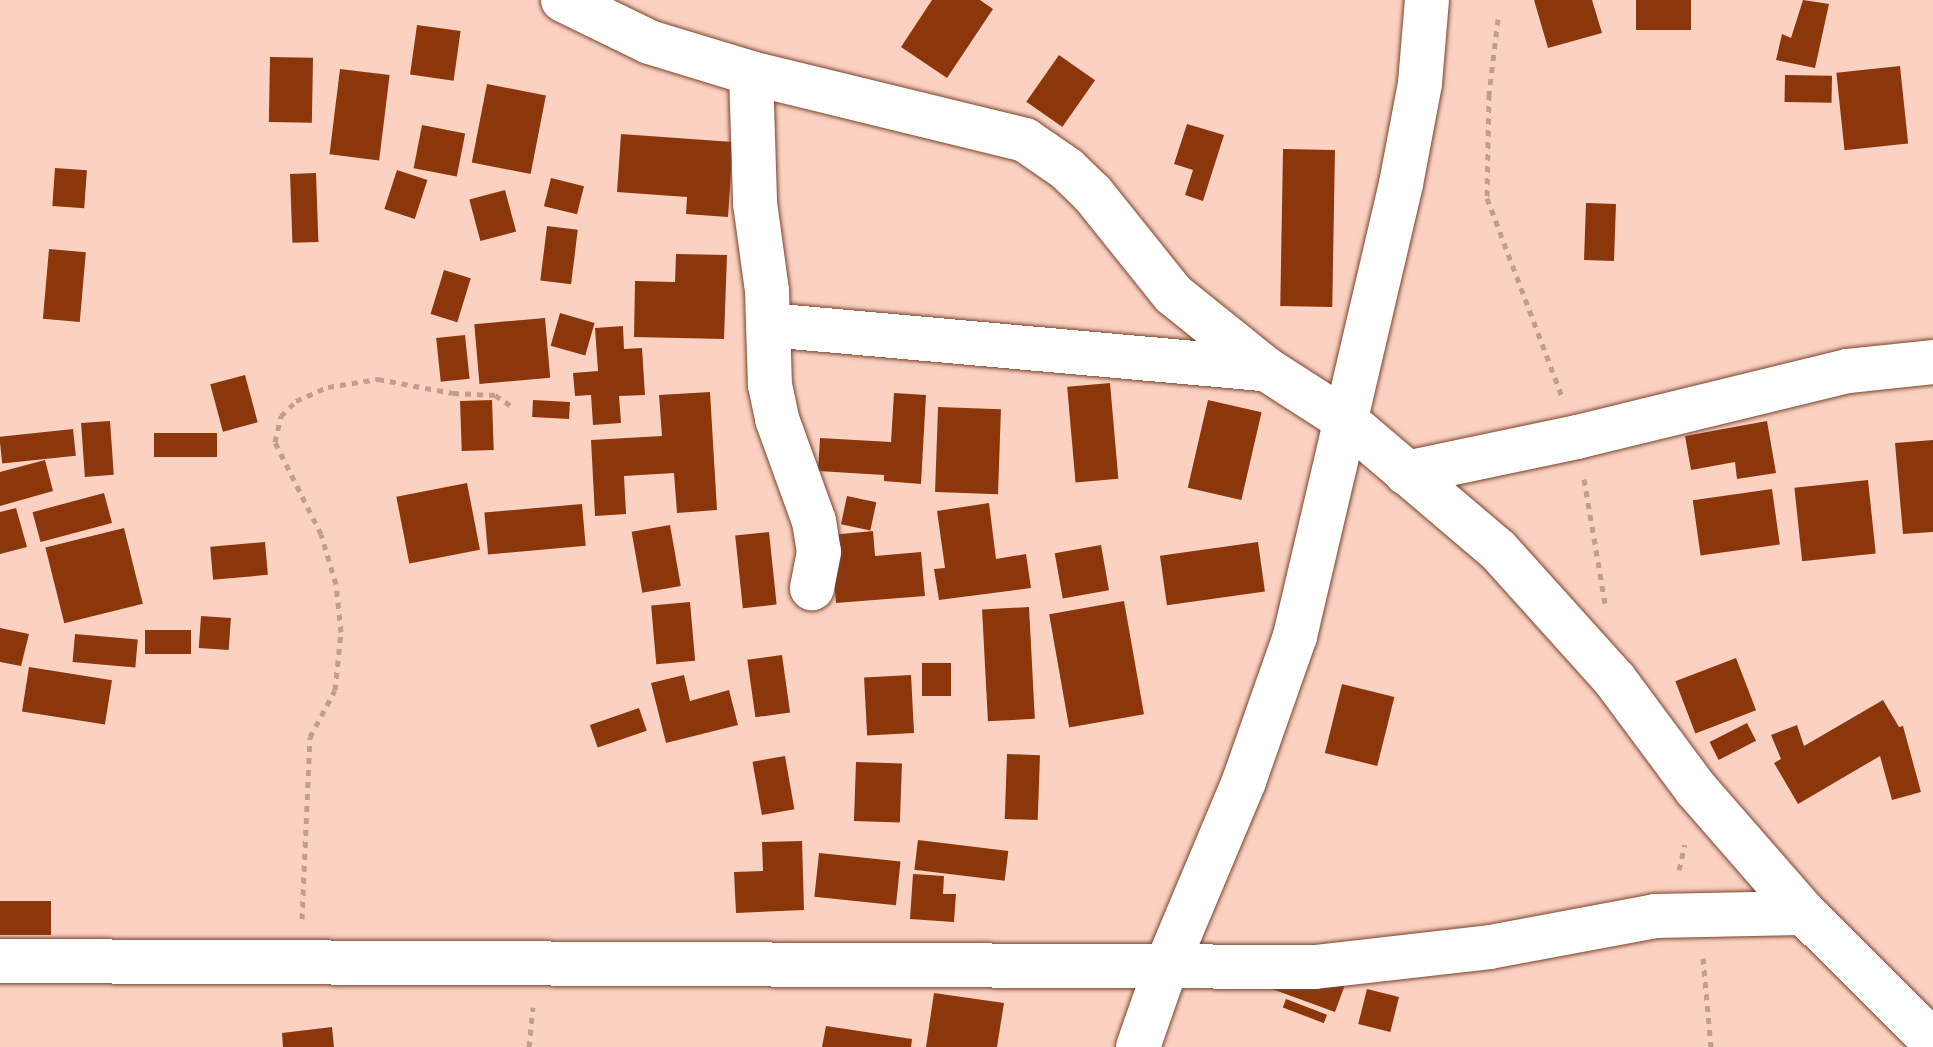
<!DOCTYPE html>
<style>
body{margin:0}
#map{position:relative;width:1933px;height:1047px;overflow:hidden;background:#fbd2c2;font-family:Roboto,sans-serif}
div>[style]{position:absolute}
.building>*{inset:0;background:#8c370b;transform-origin:0 0}
.path>*{height:5px;margin-top:-2.5px;transform-origin:0;background:repeating-linear-gradient(90deg,#c29e90 0 6px,transparent 0 12px)}
.roads{filter:drop-shadow(0 0 2px #7b432c) drop-shadow(0 0 2px #7b432c)}
.minor>*{height:44px;margin:-22px;padding:0 22px;transform-origin:22px;border-radius:22px;background:#fff}
span{translate:-50% -50%;white-space:nowrap;text-align:center;line-height:1.15;-webkit-text-stroke:8px #ffe3d8;paint-order:stroke}
</style>
<div id="map">
<div class="building">
<i style="clip-path:polygon(932px 0,980px 0,993px 9px,947px 78px,901px 47px)"></i>
<i style="clip-path:polygon(1534px 0,1592px 0,1602px 33px,1548px 48px)"></i>
<i style="left:1636px;top:0;width:55px;height:30px"></i>
<i style="clip-path:polygon(1803px 0,1829px 4px,1815px 68px,1776px 60px,1782px 34px,1791px 38px)"></i>
<i style="left:417px;top:25px;width:44px;height:50px;rotate:8deg"></i>
<i style="left:1059px;top:55px;width:44px;height:57px;rotate:35deg"></i>
<i style="left:270px;top:57px;width:43px;height:65px;rotate:1deg"></i>
<i style="left:1900px;top:66px;width:78px;height:64px;rotate:84deg"></i>
<i style="left:340px;top:69px;width:50px;height:86px;rotate:7deg"></i>
<i style="left:1785px;top:75px;width:47px;height:27px;rotate:1deg"></i>
<i style="left:487px;top:84px;width:60px;height:80px;rotate:11deg"></i>
<i style="clip-path:polygon(1187px 124px,1224px 135px,1203px 201px,1185px 195px,1193px 170px,1174px 164px)"></i>
<i style="left:422px;top:125px;width:44px;height:44px;rotate:11deg"></i>
<i style="clip-path:polygon(621px 134px,733px 142px,728px 217px,686px 214px,687px 197px,617px 192px)"></i>
<i style="left:1283px;top:149px;width:52px;height:157px;rotate:1deg"></i>
<i style="left:55px;top:168px;width:32px;height:38px;rotate:4deg"></i>
<i style="left:397px;top:170px;width:32px;height:41px;rotate:18deg"></i>
<i style="left:316px;top:173px;width:69px;height:26px;rotate:88deg"></i>
<i style="left:551px;top:178px;width:34px;height:29px;rotate:14deg"></i>
<i style="left:505px;top:190px;width:43px;height:37px;rotate:75deg"></i>
<i style="left:1586px;top:203px;width:30px;height:57px;rotate:2deg"></i>
<i style="left:547px;top:226px;width:31px;height:55px;rotate:7deg"></i>
<i style="left:49px;top:249px;width:37px;height:70px;rotate:5deg"></i>
<i style="clip-path:polygon(676px 254px,727px 255px,724px 339px,634px 337px,635px 281px,675px 282px)"></i>
<i style="left:444px;top:270px;width:28px;height:46px;rotate:17deg"></i>
<i style="left:560px;top:313px;width:36px;height:34px;rotate:16deg"></i>
<i style="left:545px;top:318px;width:60px;height:71px;rotate:85deg"></i>
<i style="clip-path:polygon(623px 326px,624px 349px,642px 348px,645px 395px,619px 396px,621px 423px,593px 425px,591px 395px,575px 396px,573px 373px,598px 371px,595px 328px)"></i>
<i style="left:465px;top:335px;width:44px;height:29px;rotate:84deg"></i>
<i style="left:245px;top:375px;width:49px;height:36px;rotate:75deg"></i>
<i style="left:1110px;top:383px;width:96px;height:43px;rotate:85deg"></i>
<i style="clip-path:polygon(710px 392px,717px 510px,677px 513px,674px 473px,624px 476px,626px 514px,595px 516px,591px 440px,662px 436px,659px 395px)"></i>
<i style="clip-path:polygon(894px 393px,926px 395px,921px 484px,884px 481px,884px 475px,818px 471px,820px 438px,891px 442px)"></i>
<i style="left:492px;top:400px;width:50px;height:32px;rotate:88deg"></i>
<i style="left:533px;top:400px;width:37px;height:17px;rotate:3deg"></i>
<i style="left:1208px;top:400px;width:55px;height:90px;rotate:13deg"></i>
<i style="left:938px;top:407px;width:63px;height:85px;rotate:2deg"></i>
<i style="left:110px;top:421px;width:54px;height:29px;rotate:86deg"></i>
<i style="clip-path:polygon(1767px 421px,1776px 473px,1737px 479px,1735px 462px,1691px 470px,1685px 436px)"></i>
<i style="left:73px;top:429px;width:27px;height:74px;rotate:84deg"></i>
<i style="left:154px;top:433px;width:63px;height:24px"></i>
<i style="clip-path:polygon(1933px 440px,1933px 532px,1903px 534px,1895px 443px)"></i>
<i style="clip-path:polygon(45px 460px,53px 491px,0 506px,0 472px)"></i>
<i style="left:1868px;top:480px;width:74px;height:74px;rotate:84deg"></i>
<i style="left:467px;top:483px;width:68px;height:72px;rotate:79deg"></i>
<i style="left:1772px;top:489px;width:56px;height:80px;rotate:82deg"></i>
<i style="left:104px;top:493px;width:31px;height:74px;rotate:75deg"></i>
<i style="left:847px;top:496px;width:30px;height:29px;rotate:12deg"></i>
<i style="clip-path:polygon(989px 503px,996px 559px,1026px 554px,1031px 588px,939px 600px,934px 569px,945px 568px,937px 511px)"></i>
<i style="left:582px;top:504px;width:42px;height:98px;rotate:85deg"></i>
<i style="clip-path:polygon(16px 508px,27px 547px,0 554px,0 512px)"></i>
<i style="left:670px;top:525px;width:62px;height:39px;rotate:80deg"></i>
<i style="left:124px;top:528px;width:78px;height:81px;rotate:76deg"></i>
<i style="clip-path:polygon(873px 531px,875px 556px,921px 552px,925px 596px,836px 603px,830px 535px)"></i>
<i style="left:769px;top:532px;width:73px;height:34px;rotate:84deg"></i>
<i style="left:265px;top:542px;width:33px;height:55px;rotate:85deg"></i>
<i style="left:1258px;top:542px;width:50px;height:99px;rotate:82deg"></i>
<i style="left:1101px;top:545px;width:46px;height:47px;rotate:80deg"></i>
<i style="left:1124px;top:601px;width:115px;height:76px;rotate:80deg"></i>
<i style="left:690px;top:602px;width:59px;height:39px;rotate:85deg"></i>
<i style="left:1029px;top:607px;width:112px;height:47px;rotate:87deg"></i>
<i style="left:201px;top:616px;width:30px;height:32px;rotate:4deg"></i>
<i style="clip-path:polygon(0 628px,29px 634px,21px 666px,0 662px)"></i>
<i style="left:145px;top:630px;width:46px;height:24px"></i>
<i style="left:75px;top:634px;width:63px;height:28px;rotate:5deg"></i>
<i style="left:782px;top:655px;width:58px;height:35px;rotate:82deg"></i>
<i style="left:1736px;top:658px;width:56px;height:65px;rotate:69deg"></i>
<i style="left:951px;top:663px;width:33px;height:29px;rotate:90deg"></i>
<i style="left:29px;top:667px;width:84px;height:45px;rotate:9deg"></i>
<i style="clip-path:polygon(684px 675px,690px 701px,729px 690px,738px 725px,666px 743px,651px 683px)"></i>
<i style="left:911px;top:675px;width:58px;height:47px;rotate:87deg"></i>
<i style="left:1342px;top:684px;width:54px;height:71px;rotate:14deg"></i>
<i style="clip-path:polygon(1883px 700px,1899px 727px,1903px 726px,1921px 792px,1892px 800px,1880px 756px,1798px 804px,1774px 763px,1781px 759px,1771px 735px,1797px 725px,1804px 746px)"></i>
<i style="left:639px;top:708px;width:24px;height:52px;rotate:71deg"></i>
<i style="left:1747px;top:723px;width:20px;height:42px;rotate:63deg"></i>
<i style="left:1007px;top:754px;width:33px;height:65px;rotate:2deg"></i>
<i style="left:785px;top:756px;width:54px;height:33px;rotate:80deg"></i>
<i style="left:856px;top:762px;width:46px;height:59px;rotate:2deg"></i>
<i style="left:918px;top:840px;width:91px;height:30px;rotate:7deg"></i>
<i style="clip-path:polygon(802px 841px,804px 910px,736px 913px,734px 872px,763px 871px,762px 842px)"></i>
<i style="left:819px;top:853px;width:82px;height:44px;rotate:6deg"></i>
<i style="clip-path:polygon(913px 874px,944px 876px,943px 894px,956px 894px,954px 922px,910px 919px)"></i>
<i style="left:0;top:901px;width:51px;height:34px"></i>
<i style="clip-path:polygon(1350px 971px,1335px 1012px,1269px 988px)"></i>
<i style="left:1367px;top:989px;width:33px;height:36px;rotate:14deg"></i>
<i style="clip-path:polygon(934px 993px,1004px 1003px,997px 1047px,926px 1047px)"></i>
<i style="left:1286px;top:999px;width:44px;height:9px;rotate:21deg"></i>
<i style="clip-path:polygon(826px 1026px,912px 1039px,911px 1047px,822px 1047px)"></i>
<i style="clip-path:polygon(332px 1027px,334px 1047px,283px 1047px,282px 1033px)"></i>
</div>
<div class="path">
<i style="left:1498px;top:19px;width:76px;rotate:96.8deg"></i>
<i style="left:1489px;top:94px;width:104px;rotate:91.1deg"></i>
<i style="left:1487px;top:198px;width:213px;rotate:69.3deg"></i>
<i style="left:1584px;top:479px;width:126px;rotate:80.4deg"></i>
<i style="left:1679px;top:870px;width:26px;rotate:-77deg"></i>
<i style="left:302px;top:919px;width:182px;rotate:-87.5deg"></i>
<i style="left:310px;top:737px;width:53px;rotate:-62deg"></i>
<i style="left:335px;top:690px;width:58px;rotate:-84.1deg"></i>
<i style="left:341px;top:632px;width:48px;rotate:-95.9deg"></i>
<i style="left:336px;top:584px;width:52px;rotate:-106.7deg"></i>
<i style="left:321px;top:534px;width:103px;rotate:-116.6deg"></i>
<i style="left:275px;top:442px;width:27px;rotate:-77deg"></i>
<i style="left:281px;top:416px;width:21px;rotate:-45deg"></i>
<i style="left:296px;top:401px;width:35px;rotate:-24deg"></i>
<i style="left:328px;top:387px;width:51px;rotate:-9.1deg"></i>
<i style="left:378px;top:379px;width:76px;rotate:10.6deg"></i>
<i style="left:453px;top:393px;width:42px;rotate:2.7deg"></i>
<i style="left:495px;top:395px;width:22px;rotate:34deg"></i>
<i style="left:1703px;top:958px;width:89px;rotate:84.9deg"></i>
<i style="left:529px;top:1047px;width:40px;rotate:-84.3deg"></i>
</div>
<div class="roads">
<div class="minor">
<i style="left:563px;top:0;width:96px;rotate:26deg"></i>
<i style="left:649px;top:42px;width:107px;rotate:16.9deg"></i>
<i style="left:751px;top:73px;width:282px;rotate:13.7deg"></i>
<i style="left:1025px;top:140px;width:51px;rotate:34.6deg"></i>
<i style="left:1067px;top:169px;width:35px;rotate:44deg"></i>
<i style="left:1092px;top:193px;width:129px;rotate:51.3deg"></i>
<i style="left:1173px;top:294px;width:119px;rotate:38.9deg"></i>
<i style="left:1266px;top:369px;width:93px;rotate:32.7deg"></i>
<i style="left:1344px;top:419px;width:202px;rotate:40.4deg"></i>
<i style="left:1498px;top:550px;width:175px;rotate:48deg"></i>
<i style="left:1615px;top:680px;width:136px;rotate:53.4deg"></i>
<i style="left:1696px;top:789px;width:164px;rotate:48.9deg"></i>
<i style="left:1804px;top:913px;width:182px;rotate:44.8deg"></i>
<i style="left:751px;top:73px;width:130px;rotate:88.2deg"></i>
<i style="left:755px;top:203px;width:89px;rotate:82.2deg"></i>
<i style="left:767px;top:291px;width:94px;rotate:88.2deg"></i>
<i style="left:770px;top:385px;width:35px;rotate:78deg"></i>
<i style="left:777px;top:419px;width:109px;rotate:70.1deg"></i>
<i style="left:814px;top:521px;width:31px;rotate:81deg"></i>
<i style="left:819px;top:552px;width:37px;rotate:101deg"></i>
<i style="left:769px;top:325px;width:499px;rotate:5.1deg"></i>
<i style="left:1406px;top:473px;width:175px;rotate:-11.9deg"></i>
<i style="left:1577px;top:437px;width:279px;rotate:-13.7deg"></i>
<i style="left:1848px;top:371px;width:85px;rotate:-6deg"></i>
<i style="left:0;top:961px;width:1315px;rotate:0.26deg"></i>
<i style="left:1315px;top:967px;width:176px;rotate:-6.5deg"></i>
<i style="left:1490px;top:947px;width:168px;rotate:-10.6deg"></i>
<i style="left:1655px;top:916px;width:149px;rotate:-1.2deg"></i>
<i style="left:1138px;top:1047px;width:85px;rotate:-70.7deg"></i>
<i style="left:1166px;top:967px;width:202px;rotate:-67.2deg"></i>
<i style="left:1244px;top:781px;width:154px;rotate:-70.6deg"></i>
<i style="left:1295px;top:636px;width:464px;rotate:-76.8deg"></i>
<i style="left:1401px;top:184px;width:103px;rotate:-79.3deg"></i>
<i style="left:1420px;top:83px;width:83px;rotate:-85.2deg"></i>
</div>
</div>
</div>
